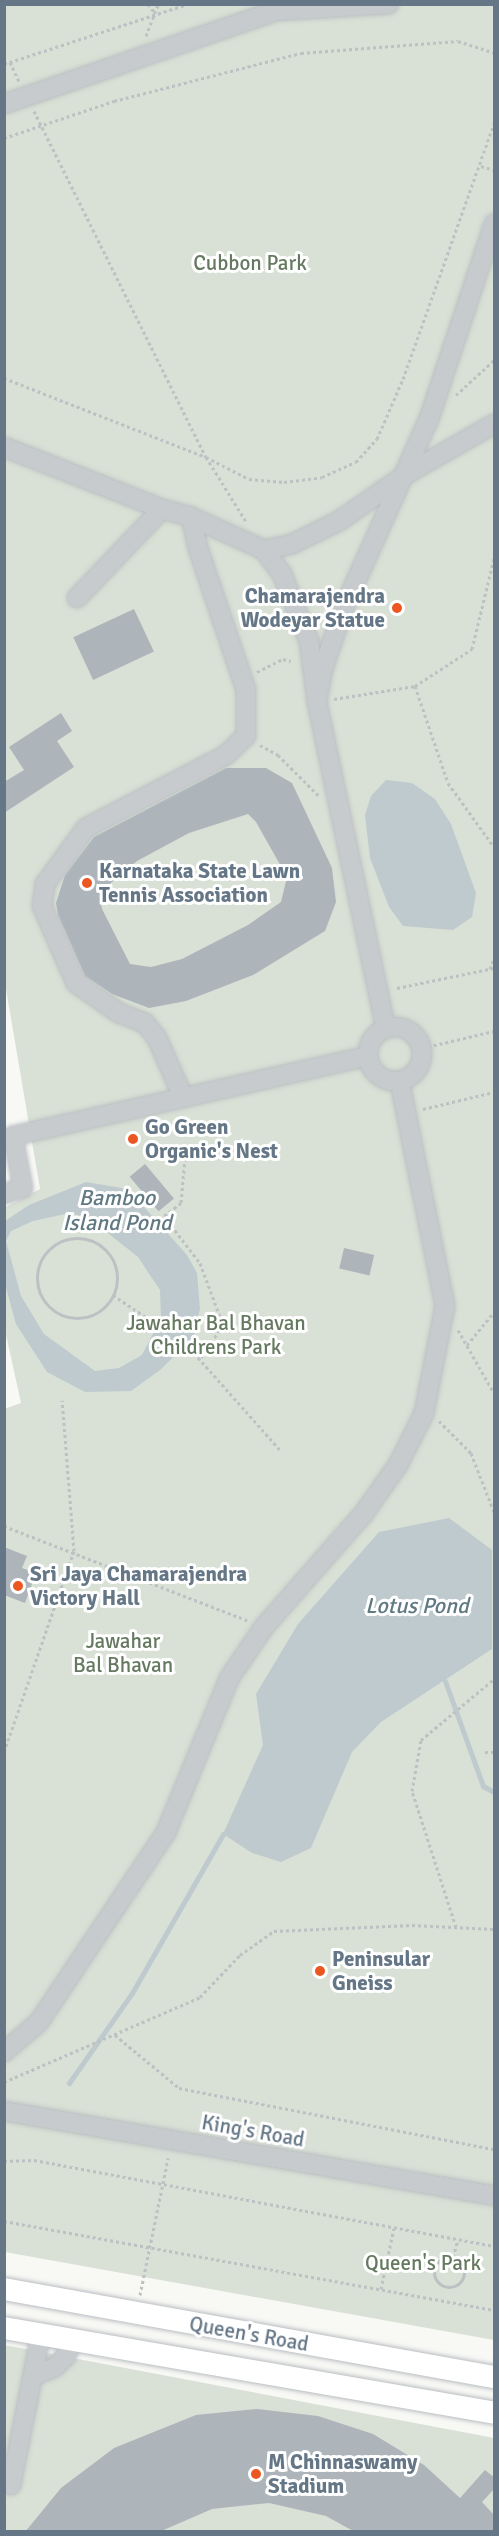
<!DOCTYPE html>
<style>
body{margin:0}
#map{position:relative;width:499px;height:2536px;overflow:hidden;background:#f8f8f5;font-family:Signika,sans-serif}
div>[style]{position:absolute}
.green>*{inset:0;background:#d9e0d5}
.water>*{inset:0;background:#bfcace}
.stream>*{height:5px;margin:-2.5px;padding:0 2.5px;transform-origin:2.5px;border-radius:2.5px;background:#bfcace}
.building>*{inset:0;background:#adb5bb;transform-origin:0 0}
.path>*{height:3px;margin-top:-1.5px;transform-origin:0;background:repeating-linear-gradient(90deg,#bec1c3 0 3px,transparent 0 6px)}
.path>.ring{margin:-1.5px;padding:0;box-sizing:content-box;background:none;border:3px solid #bec1c3;border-radius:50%}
.roads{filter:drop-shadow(0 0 2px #babec2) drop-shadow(0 0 2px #babec2)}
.minor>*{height:18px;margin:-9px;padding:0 9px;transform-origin:9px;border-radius:9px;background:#c7cbce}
.minor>.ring{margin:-9px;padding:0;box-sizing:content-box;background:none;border:18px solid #c7cbce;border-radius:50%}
.major>*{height:22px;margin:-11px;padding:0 11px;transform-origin:11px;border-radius:11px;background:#fff}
.dots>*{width:16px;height:16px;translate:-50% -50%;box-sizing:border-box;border:3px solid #fff;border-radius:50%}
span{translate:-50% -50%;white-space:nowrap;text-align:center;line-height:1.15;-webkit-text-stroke:6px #fff;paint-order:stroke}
.park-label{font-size:21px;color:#657960}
.poi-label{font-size:21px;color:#657787;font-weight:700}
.right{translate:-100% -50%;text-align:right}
.left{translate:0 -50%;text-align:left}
.street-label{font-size:21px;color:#657787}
.water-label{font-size:22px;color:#617983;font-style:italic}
.frame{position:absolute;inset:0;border:6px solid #657787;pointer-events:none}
</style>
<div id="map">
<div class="green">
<i style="clip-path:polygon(4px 5px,494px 5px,494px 2340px,5px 2252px,4px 1409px,21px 1403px,5px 1330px,4px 1208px,40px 1189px,4px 977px)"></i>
<i style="clip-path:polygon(4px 2345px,494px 2438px,494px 2531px,5px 2531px)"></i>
</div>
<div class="water">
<i style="clip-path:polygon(386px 780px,412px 783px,435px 799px,451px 824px,476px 893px,472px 917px,453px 930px,403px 926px,389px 907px,370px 858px,365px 815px,371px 796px)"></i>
<i style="clip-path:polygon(evenodd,86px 1182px,128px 1189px,187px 1255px,197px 1273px,200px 1309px,193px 1338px,160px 1370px,131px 1391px,85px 1392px,47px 1372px,16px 1324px,5px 1284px,5px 1221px,29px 1205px,86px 1182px,70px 1213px,89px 1218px,138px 1257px,160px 1290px,161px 1318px,142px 1355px,119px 1368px,95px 1371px,44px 1334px,21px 1296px,6px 1241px,11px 1231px,33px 1221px,70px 1213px)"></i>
<i style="clip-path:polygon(449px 1518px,492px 1550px,492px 1649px,381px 1722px,352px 1752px,311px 1848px,281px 1862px,252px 1853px,223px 1834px,263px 1745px,256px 1694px,298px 1624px,379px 1532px)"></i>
</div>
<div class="stream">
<i style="left:445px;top:1681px;width:112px;rotate:70.1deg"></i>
<i style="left:483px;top:1786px;width:13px;rotate:29deg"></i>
<i style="left:69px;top:2083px;width:110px;rotate:-55deg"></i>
<i style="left:132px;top:1993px;width:183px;rotate:-60.2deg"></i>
</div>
<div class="building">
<i style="left:134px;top:609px;width:47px;height:67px;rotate:65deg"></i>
<i style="clip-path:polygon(61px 713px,72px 731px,57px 741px,74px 767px,4px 813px,4px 782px,24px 770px,9px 747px)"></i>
<i style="clip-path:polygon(evenodd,226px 768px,266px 768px,292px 783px,332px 868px,336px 902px,325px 931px,253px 975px,186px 1001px,149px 1008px,112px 994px,85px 976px,58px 915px,56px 903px,65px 875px,94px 837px,226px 768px,248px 814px,256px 822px,287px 877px,281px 902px,248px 925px,182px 959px,151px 967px,130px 964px,102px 909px,100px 898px,105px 888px,137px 861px,189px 833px,248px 814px)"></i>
<i style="left:145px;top:1164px;width:45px;height:20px;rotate:50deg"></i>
<i style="left:344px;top:1248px;width:31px;height:21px;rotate:13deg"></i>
<i style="clip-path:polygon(4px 1547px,27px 1556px,22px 1568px,36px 1573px,25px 1603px,4px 1595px)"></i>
<i style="clip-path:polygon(257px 2409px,318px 2416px,373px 2434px,424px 2465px,460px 2498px,485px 2470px,495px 2478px,495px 2488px,482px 2502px,495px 2516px,495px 2532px,355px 2532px,326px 2516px,269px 2503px,212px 2509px,159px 2532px,25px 2532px,61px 2488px,114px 2448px,196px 2415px)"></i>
</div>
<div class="path">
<i style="left:148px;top:4px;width:11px;rotate:52deg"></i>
<i style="left:146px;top:36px;width:34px;rotate:-69deg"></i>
<i style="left:10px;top:62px;width:21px;rotate:65deg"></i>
<i style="left:4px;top:64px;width:194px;rotate:-18.1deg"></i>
<i style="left:34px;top:111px;width:386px;rotate:63.6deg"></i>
<i style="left:206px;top:457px;width:78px;rotate:58.2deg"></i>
<i style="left:4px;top:138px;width:116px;rotate:-18.6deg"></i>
<i style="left:114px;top:101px;width:193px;rotate:-14.4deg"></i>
<i style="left:301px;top:53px;width:157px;rotate:-4.4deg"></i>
<i style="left:458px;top:41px;width:38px;rotate:18deg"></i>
<i style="left:481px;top:166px;width:14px;rotate:17deg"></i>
<i style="left:4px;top:378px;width:217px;rotate:21.4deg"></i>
<i style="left:206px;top:457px;width:48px;rotate:27.1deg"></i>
<i style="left:249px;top:479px;width:35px;rotate:5deg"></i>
<i style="left:284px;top:482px;width:38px;rotate:-7deg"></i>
<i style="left:322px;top:477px;width:37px;rotate:-24deg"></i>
<i style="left:356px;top:462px;width:31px;rotate:-48deg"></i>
<i style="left:377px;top:439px;width:65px;rotate:-66.6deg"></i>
<i style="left:403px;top:379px;width:271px;rotate:-70.4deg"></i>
<i style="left:456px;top:395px;width:52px;rotate:-42.6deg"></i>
<i style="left:257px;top:672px;width:29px;rotate:-27deg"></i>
<i style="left:283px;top:659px;width:8px;rotate:14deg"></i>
<i style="left:415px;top:686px;width:102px;rotate:71.2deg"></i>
<i style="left:448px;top:783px;width:79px;rotate:54.3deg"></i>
<i style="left:334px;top:699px;width:82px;rotate:-9.1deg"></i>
<i style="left:415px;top:686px;width:68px;rotate:-33deg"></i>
<i style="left:472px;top:649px;width:94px;rotate:-76.4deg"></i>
<i style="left:260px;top:745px;width:21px;rotate:29deg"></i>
<i style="left:278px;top:755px;width:57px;rotate:45deg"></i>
<i style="left:490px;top:969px;width:12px;rotate:-70deg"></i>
<i style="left:397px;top:988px;width:99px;rotate:-11.7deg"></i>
<i style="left:422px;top:1048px;width:74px;rotate:-13.3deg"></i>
<i style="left:423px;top:1109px;width:73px;rotate:-13.5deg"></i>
<i style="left:185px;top:1158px;width:45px;rotate:95.1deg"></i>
<i style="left:181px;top:1203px;width:21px;rotate:143deg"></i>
<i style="left:164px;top:1216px;width:59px;rotate:52.5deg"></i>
<i style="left:200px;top:1263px;width:66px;rotate:69.6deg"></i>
<i style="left:223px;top:1325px;width:41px;rotate:124.1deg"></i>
<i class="ring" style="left:37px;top:1238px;width:77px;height:77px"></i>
<i style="left:113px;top:1295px;width:88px;rotate:33.9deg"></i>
<i style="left:186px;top:1344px;width:143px;rotate:48.4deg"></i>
<i style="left:458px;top:1330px;width:73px;rotate:60.3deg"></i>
<i style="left:467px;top:1345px;width:43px;rotate:-50.7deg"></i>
<i style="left:439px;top:1421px;width:45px;rotate:45deg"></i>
<i style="left:471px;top:1453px;width:63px;rotate:68.7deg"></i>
<i style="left:4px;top:1526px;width:263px;rotate:21.2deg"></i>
<i style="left:4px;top:1752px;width:213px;rotate:-70.8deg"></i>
<i style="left:74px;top:1551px;width:151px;rotate:-94.5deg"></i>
<i style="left:485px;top:1752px;width:9px"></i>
<i style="left:456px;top:1927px;width:143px;rotate:-107.9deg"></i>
<i style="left:412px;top:1791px;width:52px;rotate:-80deg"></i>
<i style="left:421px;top:1740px;width:95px;rotate:-39.9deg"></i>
<i style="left:115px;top:2035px;width:83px;rotate:39.6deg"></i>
<i style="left:179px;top:2088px;width:321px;rotate:11deg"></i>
<i style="left:4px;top:2082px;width:214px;rotate:-23.4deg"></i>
<i style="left:200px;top:1997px;width:58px;rotate:-46.4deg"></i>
<i style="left:240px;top:1955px;width:42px;rotate:-35.2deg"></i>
<i style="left:274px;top:1931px;width:138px;rotate:-2.5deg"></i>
<i style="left:412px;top:1925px;width:82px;rotate:2.8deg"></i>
<i style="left:4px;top:2161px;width:30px;rotate:-2deg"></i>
<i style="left:34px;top:2160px;width:468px;rotate:10.6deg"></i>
<i style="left:4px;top:2221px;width:498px;rotate:10.3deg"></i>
<i style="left:453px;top:2257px;width:18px;rotate:-74deg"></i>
<i class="ring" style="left:434px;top:2257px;width:27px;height:27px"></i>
<i style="left:381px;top:2289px;width:62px;rotate:-78deg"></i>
<i style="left:140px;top:2295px;width:140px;rotate:-78.4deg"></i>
</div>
<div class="roads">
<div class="minor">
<i style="left:4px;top:104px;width:287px;rotate:-18.9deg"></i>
<i style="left:276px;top:11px;width:113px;rotate:-3.5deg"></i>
<i style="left:4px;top:447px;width:170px;rotate:21.4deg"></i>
<i style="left:162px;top:509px;width:30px;rotate:15deg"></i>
<i style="left:191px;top:517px;width:80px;rotate:24.3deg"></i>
<i style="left:264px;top:550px;width:29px;rotate:-12deg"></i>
<i style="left:292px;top:544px;width:52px;rotate:-26.1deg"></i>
<i style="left:339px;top:521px;width:84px;rotate:-34.8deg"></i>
<i style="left:408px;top:473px;width:99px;rotate:-29.7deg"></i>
<i style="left:264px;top:550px;width:30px;rotate:53deg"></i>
<i style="left:282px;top:574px;width:72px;rotate:68.1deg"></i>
<i style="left:309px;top:641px;width:62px;rotate:82.5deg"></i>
<i style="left:317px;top:702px;width:334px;rotate:78.1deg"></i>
<i style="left:77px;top:598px;width:123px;rotate:-46.3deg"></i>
<i style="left:317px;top:702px;width:34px;rotate:-80deg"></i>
<i style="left:323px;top:669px;width:62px;rotate:-71.3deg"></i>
<i style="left:343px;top:610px;width:209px;rotate:-65.8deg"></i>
<i style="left:429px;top:419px;width:206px;rotate:-71.6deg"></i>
<i class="ring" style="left:368px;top:1027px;width:36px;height:36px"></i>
<i style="left:183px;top:1097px;width:64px;rotate:-113.8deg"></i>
<i style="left:157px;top:1038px;width:19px;rotate:-129deg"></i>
<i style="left:145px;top:1023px;width:28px;rotate:-159deg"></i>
<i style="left:119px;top:1013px;width:52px;rotate:-145.1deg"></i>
<i style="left:76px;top:983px;width:84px;rotate:-113.8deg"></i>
<i style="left:42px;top:906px;width:22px;rotate:-82deg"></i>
<i style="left:45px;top:884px;width:69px;rotate:-53.8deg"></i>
<i style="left:86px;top:828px;width:158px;rotate:-27.5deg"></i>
<i style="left:226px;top:755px;width:28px;rotate:-44deg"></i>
<i style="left:246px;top:736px;width:46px;rotate:-90deg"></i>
<i style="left:246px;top:690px;width:150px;rotate:-108.7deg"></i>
<i style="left:198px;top:548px;width:32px;rotate:-103deg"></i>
<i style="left:4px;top:1194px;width:20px;rotate:-18deg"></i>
<i style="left:23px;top:1188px;width:53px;rotate:-100.9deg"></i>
<i style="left:13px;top:1136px;width:363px;rotate:-12.7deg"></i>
<i style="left:4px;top:2052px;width:46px;rotate:-40.6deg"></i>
<i style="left:39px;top:2022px;width:229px;rotate:-56.2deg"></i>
<i style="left:166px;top:1832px;width:168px;rotate:-67.6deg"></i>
<i style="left:230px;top:1677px;width:60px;rotate:-55.8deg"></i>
<i style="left:264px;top:1627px;width:152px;rotate:-48.7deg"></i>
<i style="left:364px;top:1513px;width:59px;rotate:-54.7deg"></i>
<i style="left:398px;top:1465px;width:58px;rotate:-63.4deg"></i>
<i style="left:424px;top:1413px;width:109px;rotate:-78.9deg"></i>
<i style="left:445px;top:1306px;width:228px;rotate:-101.4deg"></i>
<i style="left:4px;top:2111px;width:497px;rotate:9.8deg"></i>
<i style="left:33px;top:2376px;width:24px;rotate:-22deg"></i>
<i style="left:55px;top:2367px;width:16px;rotate:-45deg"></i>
<i style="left:66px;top:2356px;width:17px;rotate:-69deg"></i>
<i style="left:11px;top:2485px;width:154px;rotate:-78.8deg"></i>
</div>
<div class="major">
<i style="left:4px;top:2289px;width:498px;rotate:10.2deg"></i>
<i style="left:4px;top:2328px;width:497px;rotate:9.8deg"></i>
</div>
</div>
<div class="dots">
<i style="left:397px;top:608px;background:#ec5620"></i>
<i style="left:87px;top:883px;background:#ec5620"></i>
<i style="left:133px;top:1139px;background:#ec5620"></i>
<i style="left:18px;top:1586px;background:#ec5620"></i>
<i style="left:320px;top:1971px;background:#ec5620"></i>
<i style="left:256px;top:2474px;background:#ec5620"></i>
</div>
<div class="park-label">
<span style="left:250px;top:263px">Cubbon Park</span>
<span style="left:216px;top:1335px">Jawahar Bal Bhavan<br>Childrens Park</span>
<span style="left:123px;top:1653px">Jawahar<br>Bal Bhavan</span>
<span style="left:423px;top:2263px">Queen's Park</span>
</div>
<div class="poi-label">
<span class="right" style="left:385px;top:608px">Chamarajendra<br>Wodeyar Statue</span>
<span class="left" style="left:99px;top:883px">Karnataka State Lawn<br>Tennis Association</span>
<span class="left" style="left:145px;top:1139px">Go Green<br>Organic's Nest</span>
<span class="left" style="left:30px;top:1586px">Sri Jaya Chamarajendra<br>Victory Hall</span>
<span class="left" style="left:332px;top:1971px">Peninsular<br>Gneiss</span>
<span class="left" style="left:268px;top:2474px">M Chinnaswamy<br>Stadium</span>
</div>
<div class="street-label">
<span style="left:253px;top:2131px;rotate:10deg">King's Road</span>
<span style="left:249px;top:2334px;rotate:10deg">Queen's Road</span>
</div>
<div class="water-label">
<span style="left:117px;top:1210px">Bamboo<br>Island Pond</span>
<span style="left:417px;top:1606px">Lotus Pond</span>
</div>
<div class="frame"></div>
</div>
